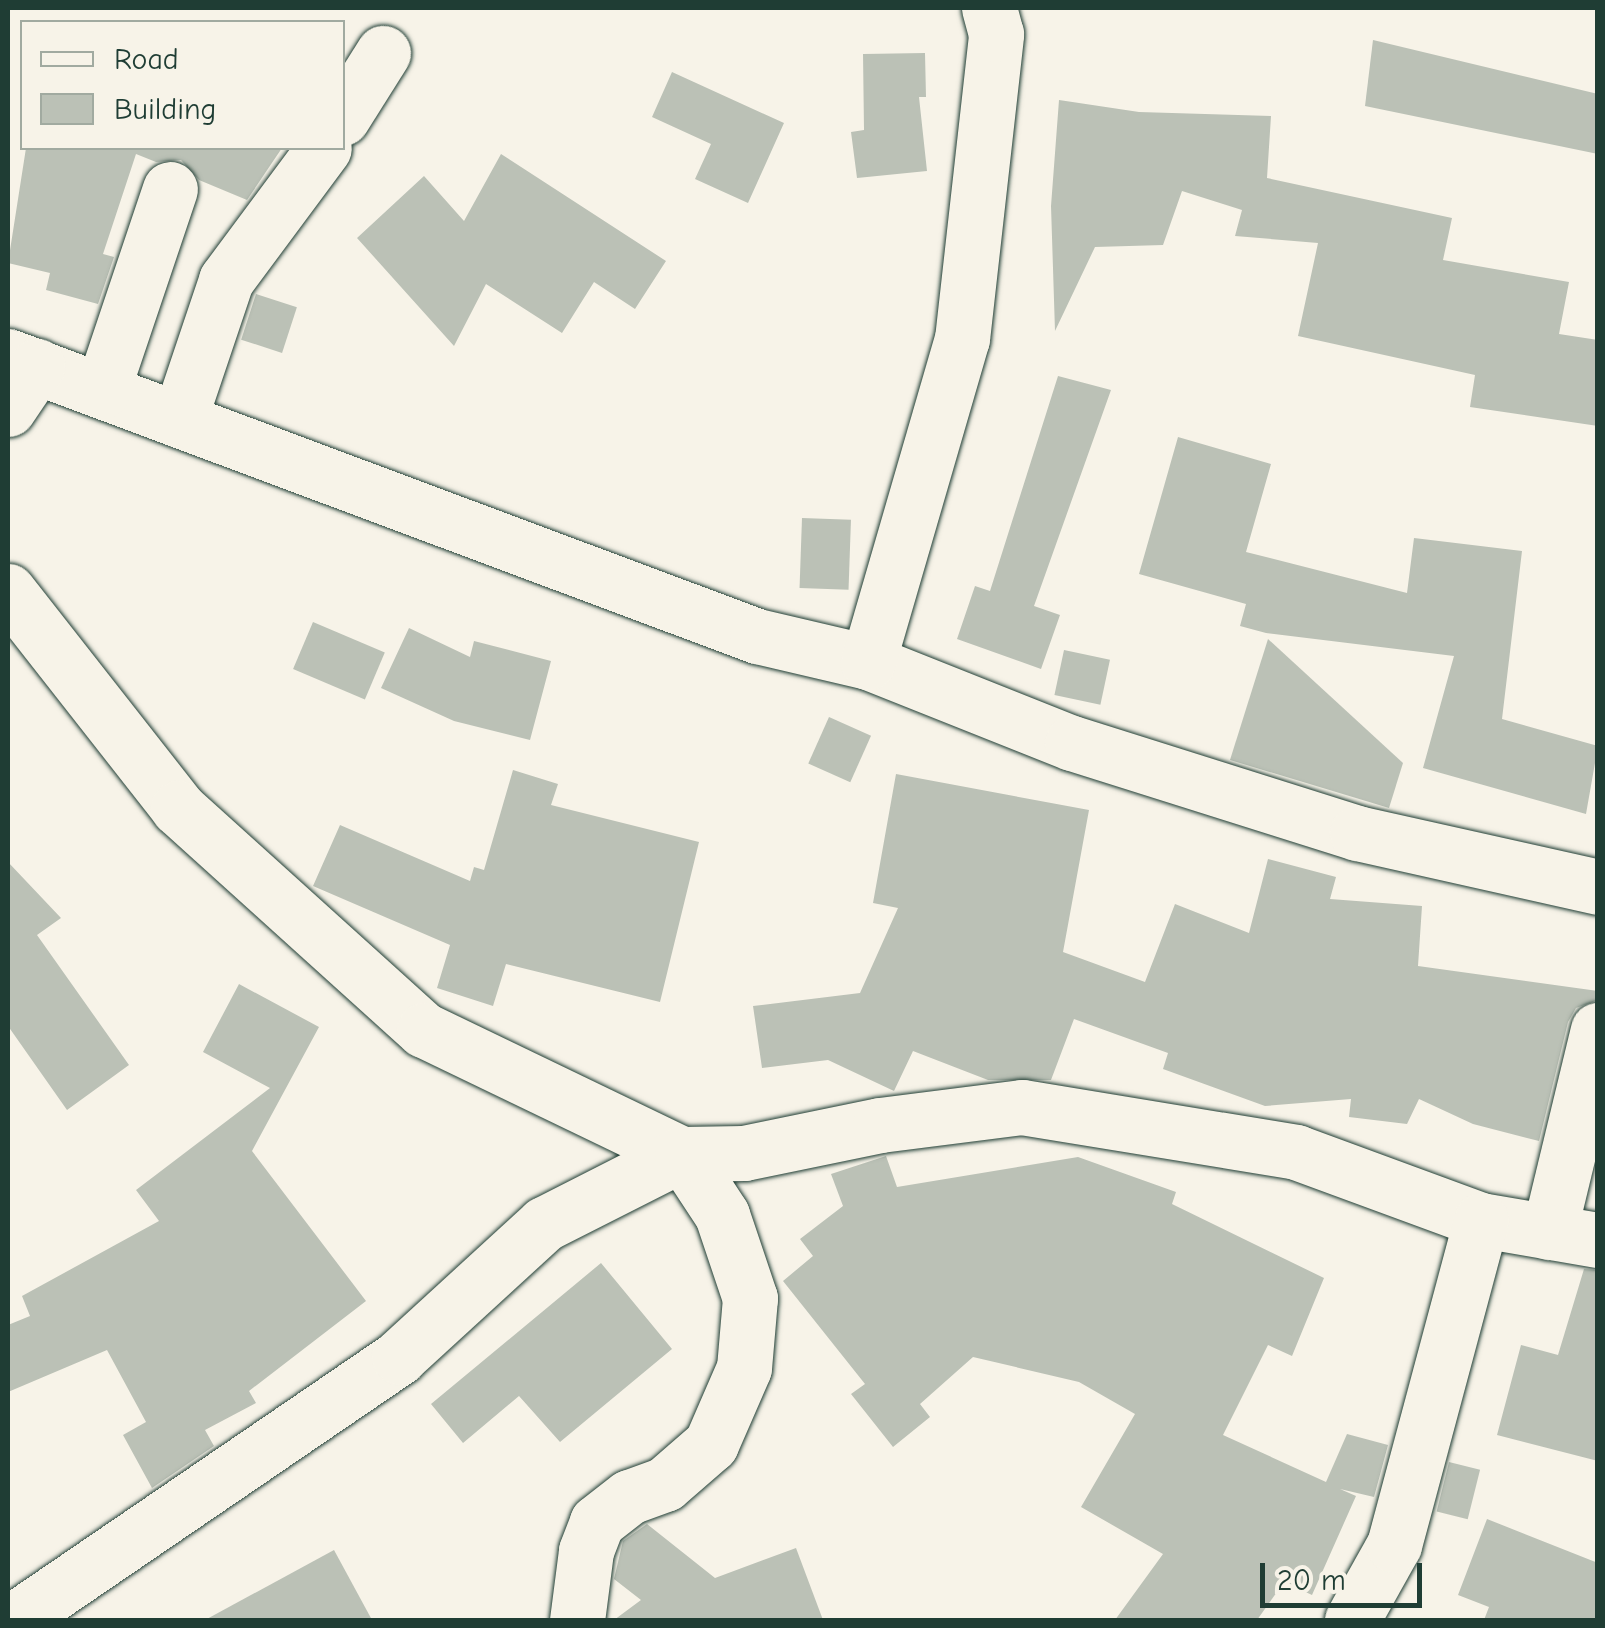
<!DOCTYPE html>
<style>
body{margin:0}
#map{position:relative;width:1605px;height:1628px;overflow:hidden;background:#f7f3e8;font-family:"Comic Neue",sans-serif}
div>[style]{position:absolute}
.building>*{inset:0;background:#bbc1b6;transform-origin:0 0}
.roads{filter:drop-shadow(0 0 2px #1f3d34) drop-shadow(0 0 2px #1f3d34)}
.minor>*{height:55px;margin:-27.5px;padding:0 27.5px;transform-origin:27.5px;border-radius:27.5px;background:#f7f3e8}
span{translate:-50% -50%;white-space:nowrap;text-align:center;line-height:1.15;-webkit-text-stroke:8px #f7f3e8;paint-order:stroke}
.frame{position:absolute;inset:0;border:10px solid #1f3d34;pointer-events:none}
.legend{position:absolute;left:20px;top:20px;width:325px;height:130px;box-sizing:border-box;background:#f7f3e8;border:2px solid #a1aaa0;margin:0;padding:12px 18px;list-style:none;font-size:30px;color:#1f3d34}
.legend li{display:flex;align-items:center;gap:20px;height:50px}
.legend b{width:50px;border:2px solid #a1aaa0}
.scale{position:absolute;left:1260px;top:1563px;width:162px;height:45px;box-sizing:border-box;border:5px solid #1f3d34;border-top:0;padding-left:12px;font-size:30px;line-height:35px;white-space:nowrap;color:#1f3d34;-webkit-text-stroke:8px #f7f3e8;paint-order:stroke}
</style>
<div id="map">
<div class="building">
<i style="clip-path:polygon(1373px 40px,1598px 94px,1598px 154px,1365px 106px)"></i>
<i style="clip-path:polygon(925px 53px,926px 97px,919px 97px,927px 171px,857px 178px,851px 132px,864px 130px,863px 54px)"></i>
<i style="clip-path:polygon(672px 72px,784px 123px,748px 203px,695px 179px,711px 144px,652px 117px)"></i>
<i style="clip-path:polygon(1059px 100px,1139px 112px,1271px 116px,1267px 178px,1452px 218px,1443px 260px,1569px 282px,1559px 334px,1598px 340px,1598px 426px,1470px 407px,1475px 375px,1298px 336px,1318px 243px,1235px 236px,1242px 210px,1182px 191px,1163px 245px,1095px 247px,1055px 331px,1051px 206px)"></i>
<i style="clip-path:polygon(26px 148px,282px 148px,247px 200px,199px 180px,181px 160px,156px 162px,136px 154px,103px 254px,114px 257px,98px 304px,46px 290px,50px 273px,8px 263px)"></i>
<i style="clip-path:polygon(501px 154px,666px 261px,635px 309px,594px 282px,562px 333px,486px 284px,454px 346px,357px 238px,424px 176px,464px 221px)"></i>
<i style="left:256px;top:294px;width:43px;height:48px;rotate:18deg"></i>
<i style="clip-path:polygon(1058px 376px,1111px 390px,1034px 606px,1060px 615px,1041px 669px,957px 639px,975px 586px,990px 591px)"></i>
<i style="clip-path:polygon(1178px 437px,1271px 464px,1246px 552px,1407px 593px,1414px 538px,1522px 551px,1502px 719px,1598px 746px,1586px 814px,1423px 768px,1454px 656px,1266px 633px,1240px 626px,1246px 604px,1139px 574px)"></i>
<i style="left:802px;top:518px;width:49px;height:70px;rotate:2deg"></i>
<i style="left:313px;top:622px;width:78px;height:51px;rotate:23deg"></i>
<i style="clip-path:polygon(409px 628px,470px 657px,474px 641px,551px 661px,530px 740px,454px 721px,381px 688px)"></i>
<i style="clip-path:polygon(1268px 639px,1403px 763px,1389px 808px,1230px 760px)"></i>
<i style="left:1064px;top:650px;width:47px;height:46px;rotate:12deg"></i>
<i style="left:829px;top:717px;width:46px;height:51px;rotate:24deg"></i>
<i style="clip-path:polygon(513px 770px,558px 784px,551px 805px,699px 842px,660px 1002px,506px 964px,493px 1006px,437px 988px,450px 945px,313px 886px,340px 825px,470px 881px,474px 867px,484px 870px)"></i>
<i style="clip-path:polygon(896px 774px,1089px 810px,1063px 952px,1145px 982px,1175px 904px,1249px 933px,1268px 859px,1336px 877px,1330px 899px,1422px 906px,1418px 966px,1598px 991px,1598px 1000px,1576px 1008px,1568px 1022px,1539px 1141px,1473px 1124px,1419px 1099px,1407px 1124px,1349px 1117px,1351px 1099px,1265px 1106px,1163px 1069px,1168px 1053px,1074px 1019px,1051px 1080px,988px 1080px,913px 1051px,894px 1091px,828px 1060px,762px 1068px,753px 1006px,860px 993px,898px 908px,873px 903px)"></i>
<i style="clip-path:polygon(8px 862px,61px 918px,37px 935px,129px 1065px,67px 1110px,8px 1026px)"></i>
<i style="clip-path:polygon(239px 984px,319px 1027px,252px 1151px,366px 1301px,249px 1391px,256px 1403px,205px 1430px,214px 1446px,152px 1488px,123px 1435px,146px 1422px,107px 1350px,8px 1392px,8px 1325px,30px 1316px,22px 1296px,159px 1221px,136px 1190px,270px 1088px,203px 1052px)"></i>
<i style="clip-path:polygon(886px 1156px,897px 1187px,1078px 1157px,1176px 1192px,1172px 1204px,1324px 1278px,1292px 1356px,1268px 1345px,1223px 1435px,1326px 1482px,1347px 1434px,1388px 1445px,1374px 1497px,1340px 1489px,1356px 1496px,1312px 1595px,1284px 1582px,1257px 1620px,1115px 1620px,1163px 1554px,1081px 1507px,1135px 1414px,1079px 1382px,973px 1357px,920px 1404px,930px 1417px,893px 1447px,851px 1394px,865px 1384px,783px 1281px,813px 1256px,800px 1239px,843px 1206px,831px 1174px)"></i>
<i style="clip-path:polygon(601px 1263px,672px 1349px,560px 1442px,519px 1396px,463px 1443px,431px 1404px)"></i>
<i style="clip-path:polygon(1584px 1269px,1598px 1270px,1598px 1461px,1497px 1435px,1521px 1345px,1558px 1355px)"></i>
<i style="left:1449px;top:1462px;width:32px;height:51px;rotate:14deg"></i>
<i style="clip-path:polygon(1487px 1519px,1598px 1563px,1598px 1620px,1484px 1620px,1489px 1607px,1458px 1595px)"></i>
<i style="clip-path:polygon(647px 1524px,715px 1578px,796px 1548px,823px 1620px,614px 1620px,641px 1600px,614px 1579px,623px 1541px)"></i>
<i style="clip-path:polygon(334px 1550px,372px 1620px,205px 1620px)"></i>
</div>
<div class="roads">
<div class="minor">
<i style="left:342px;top:118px;width:77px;rotate:-57.8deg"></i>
<i style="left:8px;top:356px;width:800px;rotate:20.5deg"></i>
<i style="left:757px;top:636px;width:114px;rotate:13.2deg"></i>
<i style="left:868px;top:662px;width:219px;rotate:21.7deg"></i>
<i style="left:1072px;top:743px;width:299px;rotate:17.5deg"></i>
<i style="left:1357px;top:833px;width:247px;rotate:12.6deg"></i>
<i style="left:102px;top:391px;width:213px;rotate:-71.4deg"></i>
<i style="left:8px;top:409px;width:52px;rotate:-56deg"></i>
<i style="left:179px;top:420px;width:148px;rotate:-71.4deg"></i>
<i style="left:226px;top:280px;width:164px;rotate:-53.4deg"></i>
<i style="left:8px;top:591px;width:276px;rotate:51.9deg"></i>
<i style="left:178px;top:808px;width:331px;rotate:42.1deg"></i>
<i style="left:424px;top:1030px;width:286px;rotate:25.7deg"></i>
<i style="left:682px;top:1154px;width:73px;rotate:56.7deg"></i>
<i style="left:722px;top:1215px;width:88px;rotate:71.4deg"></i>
<i style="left:750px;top:1298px;width:70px;rotate:94.9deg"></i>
<i style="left:744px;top:1368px;width:83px;rotate:113.5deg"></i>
<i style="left:711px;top:1444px;width:61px;rotate:139deg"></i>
<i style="left:665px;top:1484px;width:38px;rotate:160deg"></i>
<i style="left:629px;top:1497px;width:41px;rotate:142deg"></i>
<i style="left:597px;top:1522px;width:31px;rotate:111deg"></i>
<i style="left:586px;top:1551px;width:70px;rotate:97.4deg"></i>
<i style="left:868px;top:662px;width:336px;rotate:-73.8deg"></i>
<i style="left:962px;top:339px;width:307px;rotate:-83.6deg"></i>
<i style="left:996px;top:34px;width:27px;rotate:-105deg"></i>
<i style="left:1549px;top:1232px;width:208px;rotate:-76.4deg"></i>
<i style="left:14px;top:1620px;width:466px;rotate:-34.3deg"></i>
<i style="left:399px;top:1357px;width:197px;rotate:-42.5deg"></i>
<i style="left:544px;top:1224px;width:155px;rotate:-26.9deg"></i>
<i style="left:682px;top:1154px;width:62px;rotate:-0.9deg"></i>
<i style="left:744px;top:1153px;width:139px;rotate:-11.6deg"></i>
<i style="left:880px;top:1125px;width:143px;rotate:-7.2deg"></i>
<i style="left:1022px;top:1107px;width:278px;rotate:9.3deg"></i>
<i style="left:1296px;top:1152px;width:197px;rotate:20.2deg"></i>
<i style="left:1481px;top:1220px;width:119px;rotate:9.7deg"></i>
<i style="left:1352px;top:1620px;width:86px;rotate:-60.8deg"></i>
<i style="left:1394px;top:1545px;width:336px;rotate:-75deg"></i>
</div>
</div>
<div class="frame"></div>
<ul class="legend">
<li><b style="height:12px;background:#f7f3e8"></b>Road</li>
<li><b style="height:28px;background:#bbc1b6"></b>Building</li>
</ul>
<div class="scale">20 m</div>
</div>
